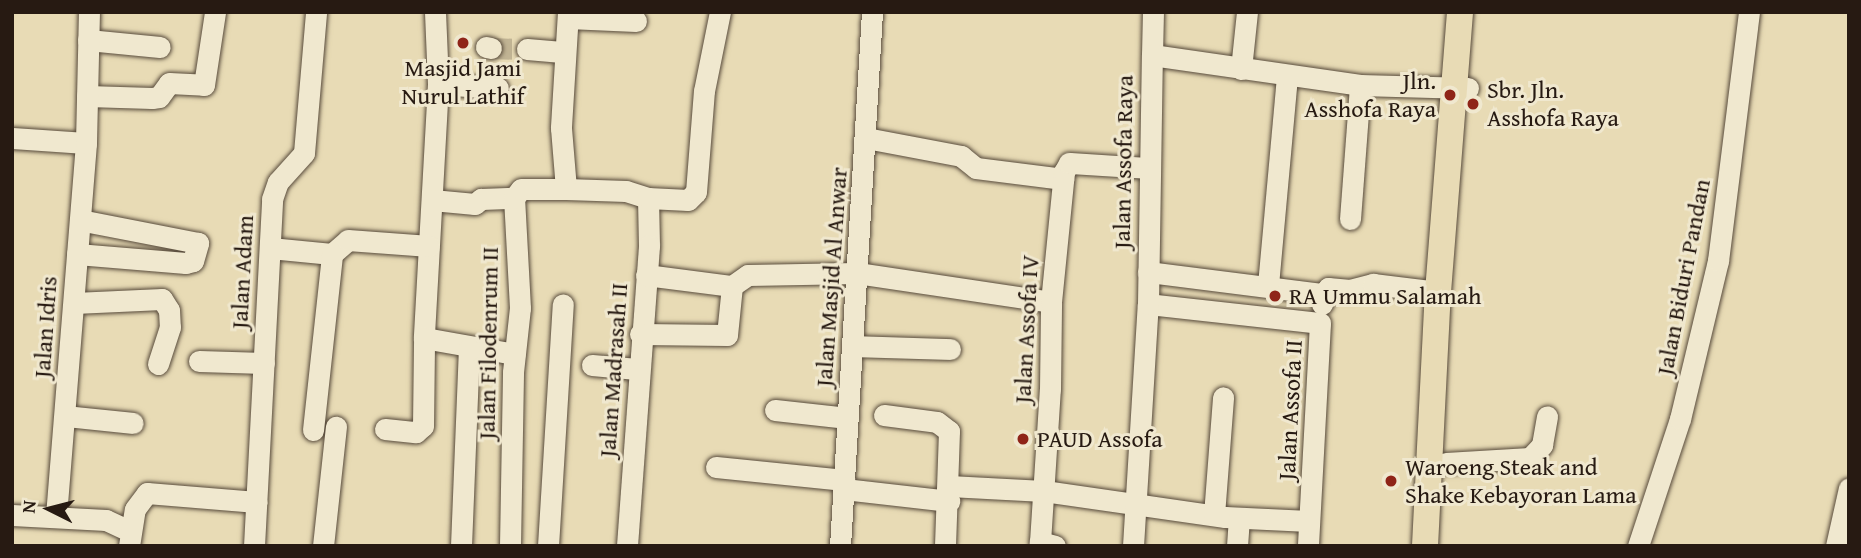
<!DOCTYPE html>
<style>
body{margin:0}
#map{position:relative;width:1861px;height:558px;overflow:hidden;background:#e8dbb5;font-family:"Gentium Book Plus",serif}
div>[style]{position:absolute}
.minor-tunnel>*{height:21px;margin-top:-10.5px;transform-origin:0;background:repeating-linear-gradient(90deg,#c1b494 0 21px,transparent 0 31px)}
.roads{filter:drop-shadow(0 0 2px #574a3b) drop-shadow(0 0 2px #574a3b)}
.minor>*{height:21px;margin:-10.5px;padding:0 10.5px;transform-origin:10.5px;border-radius:10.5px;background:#f0e8cf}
.major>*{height:26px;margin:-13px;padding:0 13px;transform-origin:13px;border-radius:13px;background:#e8dbb5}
.dots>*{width:19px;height:19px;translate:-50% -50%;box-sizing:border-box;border:4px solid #f0e8cf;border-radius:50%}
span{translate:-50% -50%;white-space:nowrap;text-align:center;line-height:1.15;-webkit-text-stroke:6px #f0e8cf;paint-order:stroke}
.poi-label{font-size:24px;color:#271a12}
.right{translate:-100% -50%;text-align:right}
.left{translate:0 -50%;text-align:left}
.street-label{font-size:24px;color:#271a12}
.frame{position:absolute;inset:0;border:14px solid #271a12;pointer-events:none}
.north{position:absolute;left:14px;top:474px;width:70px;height:70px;-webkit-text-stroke:5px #f0e8cf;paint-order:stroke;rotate:276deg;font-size:19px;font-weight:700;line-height:28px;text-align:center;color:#271a12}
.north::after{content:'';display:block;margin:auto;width:24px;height:32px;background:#271a12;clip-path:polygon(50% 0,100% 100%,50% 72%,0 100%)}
</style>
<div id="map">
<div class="minor-tunnel">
<i style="left:491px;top:48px;width:36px;rotate:2deg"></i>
</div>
<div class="roads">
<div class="minor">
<i style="left:435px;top:12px;width:72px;rotate:87.6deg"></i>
<i style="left:438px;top:84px;width:254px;rotate:93.2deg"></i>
<i style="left:424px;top:338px;width:92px;rotate:10deg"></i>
<i style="left:568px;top:12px;width:116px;rotate:93.5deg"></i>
<i style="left:561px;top:128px;width:61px;rotate:85.3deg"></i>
<i style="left:566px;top:189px;width:60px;rotate:1.9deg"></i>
<i style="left:626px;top:191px;width:23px;rotate:18deg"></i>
<i style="left:648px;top:198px;width:48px;rotate:88.8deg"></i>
<i style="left:649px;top:246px;width:301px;rotate:94.2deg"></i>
<i style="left:568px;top:18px;width:68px;rotate:2.5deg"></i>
<i style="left:88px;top:40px;width:72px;rotate:5.6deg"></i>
<i style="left:486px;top:47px;width:5px;rotate:11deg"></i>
<i style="left:527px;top:49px;width:38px;rotate:5deg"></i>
<i style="left:1152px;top:55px;width:43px;rotate:-88.7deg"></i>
<i style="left:1241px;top:69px;width:57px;rotate:-84deg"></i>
<i style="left:438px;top:84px;width:60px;rotate:3.8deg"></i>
<i style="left:87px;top:96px;width:65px;rotate:1.8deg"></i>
<i style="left:152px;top:98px;width:7px;rotate:-8deg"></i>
<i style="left:159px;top:97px;width:17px;rotate:-54deg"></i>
<i style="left:169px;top:83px;width:35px;rotate:3deg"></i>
<i style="left:204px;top:85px;width:74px;rotate:-81.4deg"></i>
<i style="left:12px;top:138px;width:74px;rotate:3.9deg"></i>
<i style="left:866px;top:138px;width:97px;rotate:10.7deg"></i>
<i style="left:961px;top:156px;width:19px;rotate:39deg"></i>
<i style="left:976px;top:168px;width:88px;rotate:7.2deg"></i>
<i style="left:648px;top:198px;width:40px;rotate:2.9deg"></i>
<i style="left:688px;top:200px;width:11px;rotate:-45deg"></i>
<i style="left:696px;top:192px;width:101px;rotate:-85.5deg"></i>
<i style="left:704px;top:91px;width:81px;rotate:-78.6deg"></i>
<i style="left:432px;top:200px;width:43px;rotate:5.3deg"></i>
<i style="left:475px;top:204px;width:8px;rotate:-40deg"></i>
<i style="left:481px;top:199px;width:33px;rotate:-2deg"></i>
<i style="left:1350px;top:219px;width:134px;rotate:-85.7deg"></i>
<i style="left:270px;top:248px;width:62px;rotate:5.5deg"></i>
<i style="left:77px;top:254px;width:109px;rotate:4.7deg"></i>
<i style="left:186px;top:263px;width:7px;rotate:-16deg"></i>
<i style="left:193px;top:261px;width:19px;rotate:-74deg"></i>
<i style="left:198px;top:243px;width:120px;rotate:-169deg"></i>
<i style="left:1148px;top:272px;width:176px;rotate:7.2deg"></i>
<i style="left:646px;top:275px;width:87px;rotate:7.3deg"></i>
<i style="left:732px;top:286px;width:19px;rotate:-35deg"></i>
<i style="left:748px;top:275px;width:109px;rotate:-1.1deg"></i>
<i style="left:857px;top:273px;width:196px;rotate:8.5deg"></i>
<i style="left:1268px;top:285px;width:210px;rotate:-84.8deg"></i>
<i style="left:74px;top:303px;width:88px;rotate:-2.6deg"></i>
<i style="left:162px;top:299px;width:13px;rotate:58deg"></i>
<i style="left:169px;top:310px;width:17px;rotate:87deg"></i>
<i style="left:170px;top:327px;width:39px;rotate:108deg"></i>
<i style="left:1148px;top:304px;width:173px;rotate:6.3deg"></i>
<i style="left:1320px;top:323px;width:223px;rotate:93.1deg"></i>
<i style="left:1322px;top:304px;width:17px;rotate:-69deg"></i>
<i style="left:1328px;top:288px;width:22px;rotate:5deg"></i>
<i style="left:1350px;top:290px;width:24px;rotate:-15deg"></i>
<i style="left:1373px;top:284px;width:65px;rotate:7deg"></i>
<i style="left:640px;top:334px;width:87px;rotate:0.7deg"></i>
<i style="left:727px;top:335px;width:49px;rotate:-84.2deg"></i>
<i style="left:853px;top:346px;width:97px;rotate:1.8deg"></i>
<i style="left:199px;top:361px;width:65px;rotate:1.8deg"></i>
<i style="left:592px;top:365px;width:45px;rotate:5.1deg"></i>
<i style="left:775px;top:410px;width:73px;rotate:6.3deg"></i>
<i style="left:884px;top:415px;width:53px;rotate:7.5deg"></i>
<i style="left:937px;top:422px;width:15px;rotate:37deg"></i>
<i style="left:949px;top:431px;width:115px;rotate:92deg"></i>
<i style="left:65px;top:416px;width:68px;rotate:5.9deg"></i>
<i style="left:385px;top:429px;width:31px;rotate:6deg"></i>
<i style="left:416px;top:432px;width:9px;rotate:-41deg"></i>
<i style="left:423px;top:426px;width:88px;rotate:-89.3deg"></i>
<i style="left:313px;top:430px;width:177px;rotate:-83.8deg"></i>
<i style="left:332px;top:254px;width:21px;rotate:-41deg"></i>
<i style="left:348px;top:240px;width:81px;rotate:4.2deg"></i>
<i style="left:1446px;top:463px;width:84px;rotate:-3.4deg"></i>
<i style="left:1530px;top:458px;width:18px;rotate:-47deg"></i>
<i style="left:1542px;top:445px;width:29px;rotate:-80deg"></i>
<i style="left:716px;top:467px;width:129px;rotate:5.8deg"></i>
<i style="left:949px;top:486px;width:95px;rotate:3deg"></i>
<i style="left:1044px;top:491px;width:183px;rotate:8.2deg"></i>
<i style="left:1225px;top:517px;width:84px;rotate:2.7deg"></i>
<i style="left:844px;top:489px;width:106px;rotate:6.5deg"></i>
<i style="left:12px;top:515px;width:94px;rotate:3deg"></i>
<i style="left:106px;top:520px;width:26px;rotate:25deg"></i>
<i style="left:1214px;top:515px;width:118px;rotate:-85.6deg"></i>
<i style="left:56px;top:516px;width:374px;rotate:-85.4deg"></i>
<i style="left:86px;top:143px;width:131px;rotate:-88.7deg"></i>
<i style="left:129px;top:546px;width:37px;rotate:-81deg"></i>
<i style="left:135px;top:509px;width:20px;rotate:-53deg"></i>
<i style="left:147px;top:493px;width:110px;rotate:4.7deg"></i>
<i style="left:254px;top:546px;width:347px;rotate:-87deg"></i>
<i style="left:272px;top:199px;width:18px;rotate:-71deg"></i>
<i style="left:278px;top:182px;width:39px;rotate:-48deg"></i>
<i style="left:304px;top:153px;width:142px;rotate:-85.1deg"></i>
<i style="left:323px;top:546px;width:120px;rotate:-83.8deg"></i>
<i style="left:461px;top:546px;width:198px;rotate:-87.7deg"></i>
<i style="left:510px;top:546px;width:174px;rotate:-89deg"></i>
<i style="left:513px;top:372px;width:64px;rotate:-83.8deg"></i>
<i style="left:520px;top:308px;width:110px;rotate:-93.1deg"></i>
<i style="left:514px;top:198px;width:11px;rotate:-52deg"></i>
<i style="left:521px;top:189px;width:45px"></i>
<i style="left:548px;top:546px;width:242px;rotate:-86.5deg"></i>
<i style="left:840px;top:546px;width:535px;rotate:-86.57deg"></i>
<i style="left:1055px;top:546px;width:16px;rotate:-165deg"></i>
<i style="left:1040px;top:542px;width:153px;rotate:-86.3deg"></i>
<i style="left:1050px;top:389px;width:87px;rotate:-89.3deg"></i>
<i style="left:1051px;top:302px;width:131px;rotate:-84.3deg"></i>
<i style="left:1064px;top:172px;width:10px;rotate:-61deg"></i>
<i style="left:1069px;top:163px;width:79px;rotate:3.6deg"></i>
<i style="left:1133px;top:546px;width:242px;rotate:-86.5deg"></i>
<i style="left:1148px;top:304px;width:249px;rotate:-89.1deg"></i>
<i style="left:1152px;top:55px;width:210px;rotate:8.2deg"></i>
<i style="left:1360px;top:85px;width:108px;rotate:1.6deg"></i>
<i style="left:1237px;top:546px;width:28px;rotate:-86deg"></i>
<i style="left:1638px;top:546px;width:134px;rotate:-71.7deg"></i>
<i style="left:1680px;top:419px;width:163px;rotate:-76.5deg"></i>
<i style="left:1718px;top:261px;width:251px;rotate:-82.9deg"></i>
<i style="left:1836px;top:546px;width:59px;rotate:-77.4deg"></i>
</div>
<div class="major">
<i style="left:1425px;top:546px;width:254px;rotate:-87.1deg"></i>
<i style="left:1438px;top:292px;width:281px;rotate:-85.5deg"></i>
</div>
</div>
<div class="dots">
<i style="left:463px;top:43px;background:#8f2418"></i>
<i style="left:1450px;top:95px;background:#8f2418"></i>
<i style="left:1473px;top:104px;background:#8f2418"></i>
<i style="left:1275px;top:296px;background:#8f2418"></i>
<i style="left:1023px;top:439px;background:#8f2418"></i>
<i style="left:1391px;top:481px;background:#8f2418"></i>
</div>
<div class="poi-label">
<span style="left:463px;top:82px">Masjid Jami<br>Nurul Lathif</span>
<span class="right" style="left:1436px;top:95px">Jln.<br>Asshofa Raya</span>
<span class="left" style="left:1487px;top:104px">Sbr. Jln.<br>Asshofa Raya</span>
<span class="left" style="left:1289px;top:296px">RA Ummu Salamah</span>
<span class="left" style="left:1037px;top:439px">PAUD Assofa</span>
<span class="left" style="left:1405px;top:481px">Waroeng Steak and<br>Shake Kebayoran Lama</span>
</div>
<div class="street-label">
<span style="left:1123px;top:162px;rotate:-89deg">Jalan Assofa Raya</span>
<span style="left:242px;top:272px;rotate:-87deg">Jalan Adam</span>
<span style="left:831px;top:277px;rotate:-86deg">Jalan Masjid Al Anwar</span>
<span style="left:1683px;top:277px;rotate:-79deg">Jalan Biduri Pandan</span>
<span style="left:45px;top:327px;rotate:-86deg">Jalan Idris</span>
<span style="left:1026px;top:329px;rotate:-87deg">Jalan Assofa IV</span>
<span style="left:488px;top:343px;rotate:-89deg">Jalan Filodenrum II</span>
<span style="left:613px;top:370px;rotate:-86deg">Jalan Madrasah II</span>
<span style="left:1290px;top:410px;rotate:-87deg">Jalan Assofa II</span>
</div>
<div class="frame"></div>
<div class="north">N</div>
</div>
